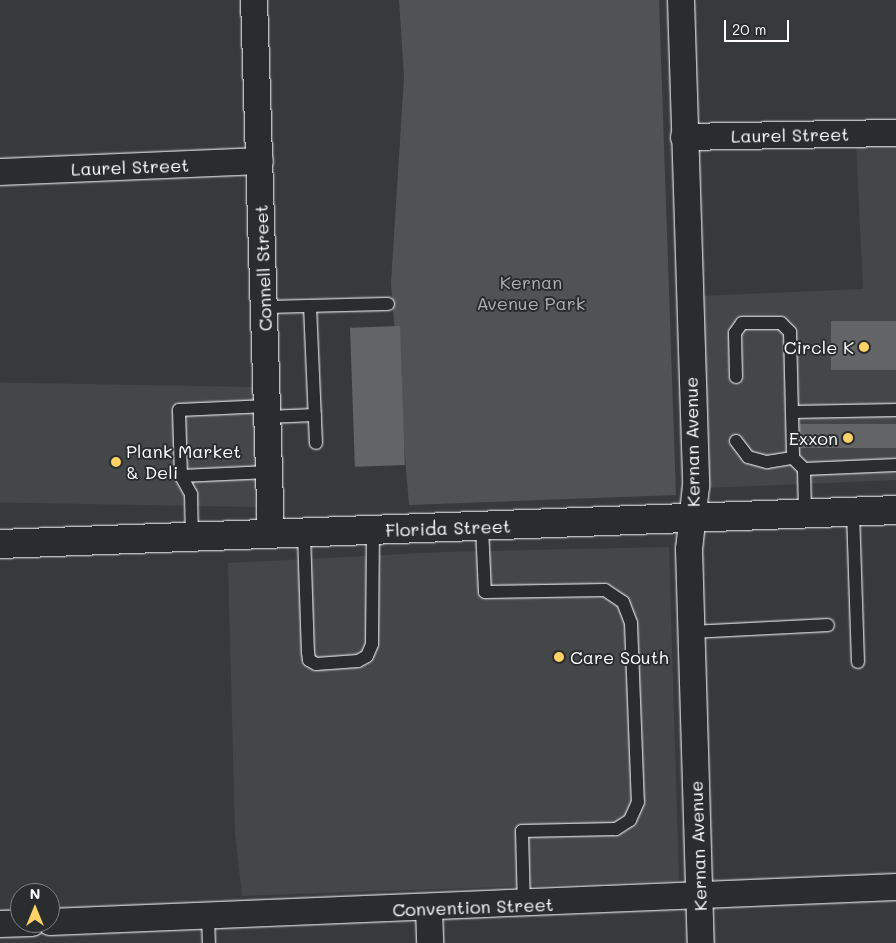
<!DOCTYPE html>
<style>
body{margin:0}
#map{position:relative;width:896px;height:943px;overflow:hidden;background:#373a3b;font-family:Mali,sans-serif}
div>[style]{position:absolute}
.built>*{inset:0;background:#444748;transform-origin:0 0}
.green>*{inset:0;background:#505354}
.building>*{inset:0;background:#636465;transform-origin:0 0}
.roads{filter:drop-shadow(0 0 1px #fff) drop-shadow(0 0 1px #fff)}
.lane>*{height:12px;margin:-6px;padding:0 6px;transform-origin:6px;border-radius:6px;background:#2a2d2e}
.street>*{height:26px;margin:-13px;padding:0 13px;transform-origin:13px;border-radius:13px;background:#2a2d2e}
.secondary>*{height:28px;margin:-14px;padding:0 14px;transform-origin:14px;border-radius:14px;background:#2a2d2e}
.dots>*{width:14px;height:14px;translate:-50% -50%;box-sizing:border-box;border:2px solid #2a2d2e;border-radius:50%}
span{translate:-50% -50%;white-space:nowrap;text-align:center;line-height:1.15;-webkit-text-stroke:4px #2a2d2e;paint-order:stroke}
.street-label{font-size:18px;color:#fff}
.park-label{font-size:18px;color:#b0b2b2}
.poi-label{font-size:18px;color:#fff}
.right{translate:-100% -50%;text-align:right}
.left{translate:0 -50%;text-align:left}
.north{position:absolute;left:10px;top:883px;width:50px;height:50px;box-sizing:border-box;background:#2a2d2e;border:1px solid #7f8182;border-radius:50%;rotate:0deg;font-size:14px;font-weight:700;line-height:20px;text-align:center;color:#fff}
.north::after{content:'';display:block;margin:auto;width:18px;height:22px;background:#ffd166;clip-path:polygon(50% 0,100% 100%,50% 72%,0 100%)}
.scale{position:absolute;left:724px;top:20px;width:65px;height:22px;box-sizing:border-box;border:2px solid #fff;border-top:0;padding-left:6px;font-size:15px;line-height:18px;white-space:nowrap;color:#fff;-webkit-text-stroke:4px #2a2d2e;paint-order:stroke}
</style>
<div id="map">
<div class="built">
<i style="clip-path:polygon(896px 142px,896px 480px,706px 488px,700px 296px,863px 289px,856px 143px)"></i>
<i style="left:260px;top:387px;width:120px;height:260px;rotate:91deg"></i>
<i style="clip-path:polygon(669px 547px,679px 881px,242px 896px,235px 833px,228px 563px,443px 552px)"></i>
</div>
<div class="green">
<i style="clip-path:polygon(399px 0,659px 0,676px 495px,409px 505px,391px 283px,404px 77px)"></i>
</div>
<div class="building">
<i style="left:896px;top:321px;width:49px;height:65px;rotate:90deg"></i>
<i style="left:400px;top:326px;width:139px;height:50px;rotate:88deg"></i>
<i style="left:896px;top:424px;width:24px;height:96px;rotate:90deg"></i>
</div>
<div class="roads">
<div class="lane">
<i style="left:310px;top:306px;width:137px;rotate:87.5deg"></i>
<i style="left:264px;top:307px;width:124px;rotate:-1.4deg"></i>
<i style="left:736px;top:377px;width:44px;rotate:-91.3deg"></i>
<i style="left:735px;top:333px;width:12px;rotate:-55deg"></i>
<i style="left:742px;top:323px;width:39px"></i>
<i style="left:781px;top:323px;width:13px;rotate:45deg"></i>
<i style="left:790px;top:332px;width:126px;rotate:88.6deg"></i>
<i style="left:793px;top:458px;width:16px;rotate:45deg"></i>
<i style="left:804px;top:469px;width:45px;rotate:88.7deg"></i>
<i style="left:267px;top:406px;width:88px;rotate:177.4deg"></i>
<i style="left:179px;top:410px;width:66px;rotate:88.3deg"></i>
<i style="left:181px;top:476px;width:88px;rotate:-2.6deg"></i>
<i style="left:792px;top:412px;width:104px;rotate:-1.1deg"></i>
<i style="left:267px;top:417px;width:48px;rotate:-2.4deg"></i>
<i style="left:736px;top:441px;width:20px;rotate:53deg"></i>
<i style="left:748px;top:457px;width:20px;rotate:15deg"></i>
<i style="left:767px;top:462px;width:26px;rotate:-9deg"></i>
<i style="left:804px;top:469px;width:92px;rotate:-2.5deg"></i>
<i style="left:181px;top:476px;width:21px;rotate:61deg"></i>
<i style="left:191px;top:494px;width:44px;rotate:88.7deg"></i>
<i style="left:853px;top:512px;width:150px;rotate:88.1deg"></i>
<i style="left:482px;top:527px;width:65px;rotate:87.4deg"></i>
<i style="left:485px;top:592px;width:120px;rotate:-1deg"></i>
<i style="left:605px;top:590px;width:22px;rotate:34deg"></i>
<i style="left:623px;top:602px;width:22px;rotate:69deg"></i>
<i style="left:631px;top:623px;width:179px;rotate:87.8deg"></i>
<i style="left:638px;top:802px;width:20px;rotate:114deg"></i>
<i style="left:630px;top:820px;width:17px;rotate:147deg"></i>
<i style="left:616px;top:829px;width:94px;rotate:178.8deg"></i>
<i style="left:522px;top:831px;width:74px;rotate:88.5deg"></i>
<i style="left:304px;top:534px;width:118px;rotate:88.1deg"></i>
<i style="left:308px;top:652px;width:8px;rotate:83deg"></i>
<i style="left:309px;top:660px;width:8px;rotate:30deg"></i>
<i style="left:316px;top:664px;width:42px;rotate:-4.1deg"></i>
<i style="left:358px;top:661px;width:10px;rotate:-29deg"></i>
<i style="left:367px;top:656px;width:13px;rotate:-67deg"></i>
<i style="left:372px;top:644px;width:113px;rotate:-89.5deg"></i>
<i style="left:692px;top:632px;width:136px;rotate:-2.9deg"></i>
<i style="left:208px;top:917px;width:26px;rotate:88deg"></i>
</div>
<div class="street">
<i style="left:254px;top:0;width:535px;rotate:88.18deg"></i>
<i style="left:681px;top:0;width:486px;rotate:88.2deg"></i>
<i style="left:696px;top:486px;width:63px;rotate:96.3deg"></i>
<i style="left:689px;top:549px;width:394px;rotate:88.3deg"></i>
<i style="left:684px;top:137px;width:212px;rotate:-1.1deg"></i>
<i style="left:0;top:172px;width:260px;rotate:-2.4deg"></i>
<i style="left:429px;top:909px;width:34px;rotate:88deg"></i>
<i style="left:50px;top:922px;width:847px;rotate:-2.37deg"></i>
<i style="left:0;top:924px;width:32px;rotate:-2deg"></i>
</div>
<div class="secondary">
<i style="left:0;top:544px;width:897px;rotate:-2.17deg"></i>
</div>
</div>
<div class="dots">
<i style="left:864px;top:347px;background:#ffd166"></i>
<i style="left:848px;top:438px;background:#ffd166"></i>
<i style="left:116px;top:462px;background:#ffd166"></i>
<i style="left:559px;top:657px;background:#ffd166"></i>
</div>
<div class="street-label">
<span style="left:790px;top:135px;rotate:-1deg">Laurel Street</span>
<span style="left:130px;top:167px;rotate:-2deg">Laurel Street</span>
<span style="left:263px;top:268px;rotate:-92deg">Connell Street</span>
<span style="left:692px;top:442px;rotate:-91deg">Kernan Avenue</span>
<span style="left:448px;top:528px;rotate:-2deg">Florida Street</span>
<span style="left:698px;top:846px;rotate:-92deg">Kernan Avenue</span>
<span style="left:473px;top:907px;rotate:-2deg">Convention Street</span>
</div>
<div class="park-label">
<span style="left:531px;top:293px">Kernan<br>Avenue Park</span>
</div>
<div class="poi-label">
<span class="right" style="left:854px;top:347px">Circle K</span>
<span class="right" style="left:838px;top:438px">Exxon</span>
<span class="left" style="left:126px;top:462px">Plank Market<br>&amp; Deli</span>
<span class="left" style="left:570px;top:657px">Care South</span>
</div>
<div class="north">N</div>
<div class="scale">20 m</div>
</div>
